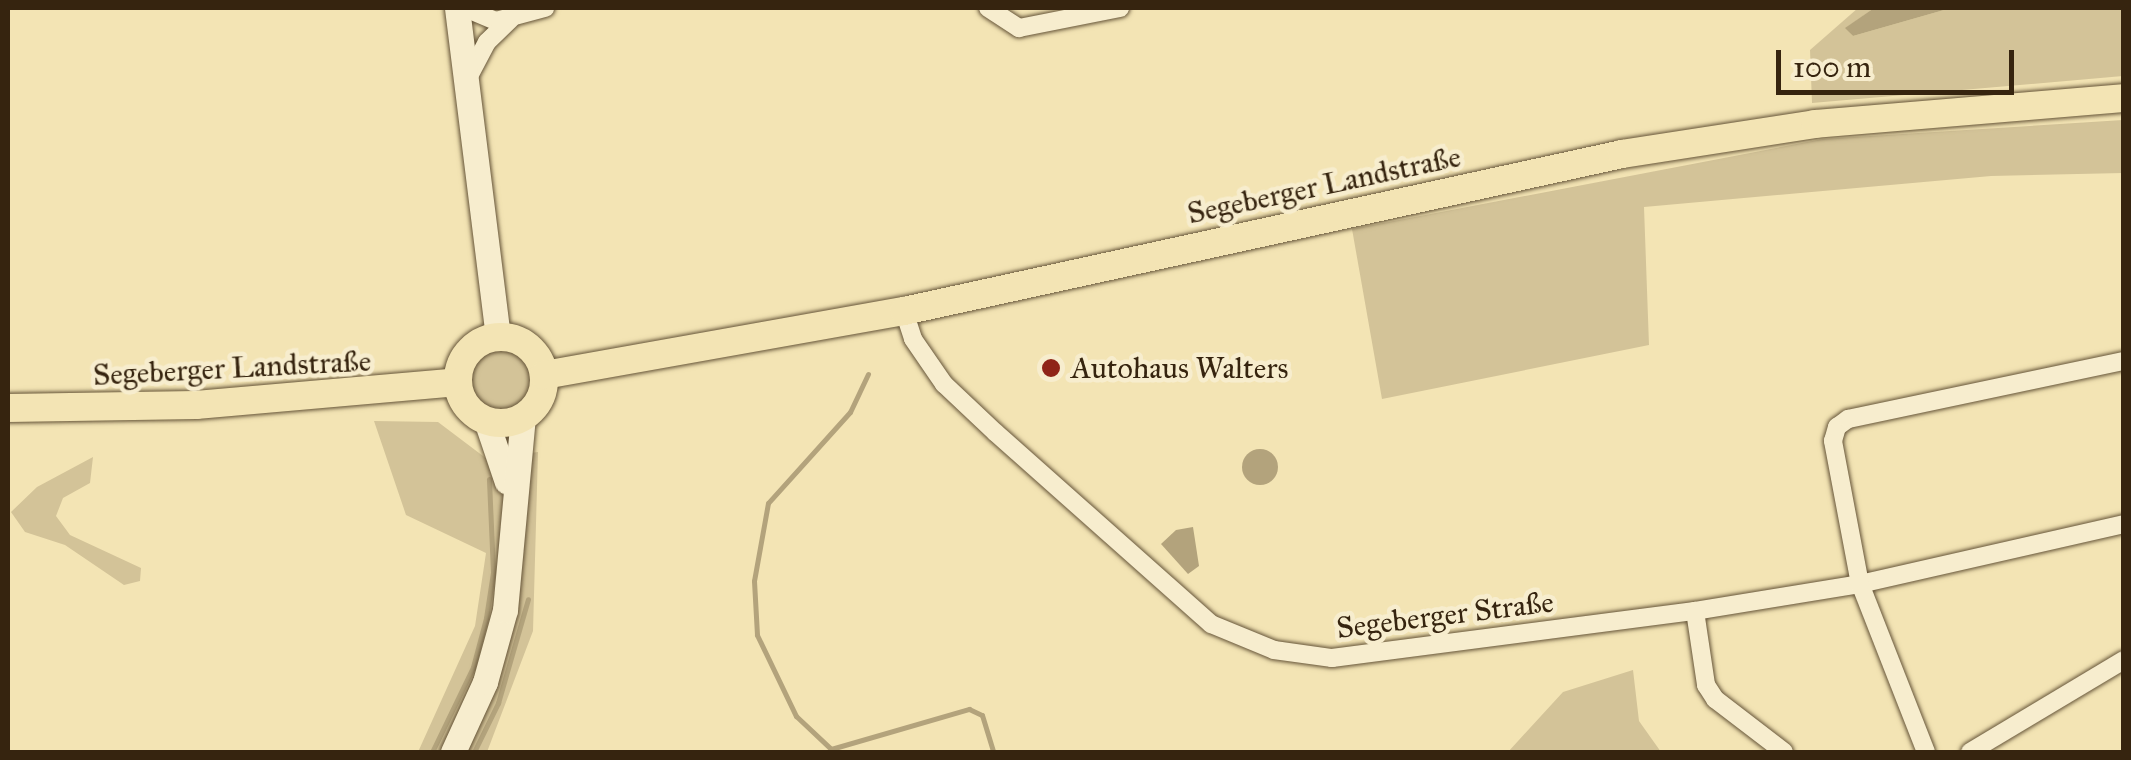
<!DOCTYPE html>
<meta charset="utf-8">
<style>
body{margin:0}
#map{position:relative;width:2131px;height:760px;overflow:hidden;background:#f3e4b4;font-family:"IM FELL Great Primer",serif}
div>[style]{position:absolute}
.green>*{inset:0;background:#d3c398}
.round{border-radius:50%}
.water>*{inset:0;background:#b3a37c}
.stream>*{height:5px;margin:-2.5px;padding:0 2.5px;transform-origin:2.5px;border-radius:2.5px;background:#b3a37c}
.roads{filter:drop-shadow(0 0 2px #655438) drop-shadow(0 0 2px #655438)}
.street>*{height:18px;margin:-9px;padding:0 9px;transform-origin:9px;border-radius:9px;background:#f7edce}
.secondary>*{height:25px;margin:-12.5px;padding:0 12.5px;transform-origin:12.5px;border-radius:12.5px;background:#f7edce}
.primary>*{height:28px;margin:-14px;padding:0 14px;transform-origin:14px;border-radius:14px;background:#f3e4b4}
.primary>.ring{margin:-14px;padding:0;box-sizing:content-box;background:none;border:28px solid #f3e4b4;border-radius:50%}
.dots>*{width:28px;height:28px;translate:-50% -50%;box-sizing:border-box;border:5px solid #f7edce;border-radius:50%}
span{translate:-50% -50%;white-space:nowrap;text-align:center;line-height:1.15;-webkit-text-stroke:9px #f7edce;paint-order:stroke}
.street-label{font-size:30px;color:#36240f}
.poi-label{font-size:30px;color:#36240f}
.left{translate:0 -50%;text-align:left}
.frame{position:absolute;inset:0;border:10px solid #36240f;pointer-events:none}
.scale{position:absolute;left:1776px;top:50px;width:238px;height:45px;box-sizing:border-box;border:5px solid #36240f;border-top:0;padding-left:12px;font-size:30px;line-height:35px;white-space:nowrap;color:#36240f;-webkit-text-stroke:8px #f7edce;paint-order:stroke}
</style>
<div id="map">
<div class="green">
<i style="clip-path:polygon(1858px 8px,1874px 8px,1846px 28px,1853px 36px,1951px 8px,2123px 8px,2123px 76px,1812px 103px,1810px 50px)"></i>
<i style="clip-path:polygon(2123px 120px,2123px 173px,1991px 176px,1644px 207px,1649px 345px,1382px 399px,1352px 229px,1823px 139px)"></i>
<i class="round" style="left:469px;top:348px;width:64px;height:64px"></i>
<i style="clip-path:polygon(374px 421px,438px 422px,487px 459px,538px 452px,533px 631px,487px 752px,418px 752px,475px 626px,486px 553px,406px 515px)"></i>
<i style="clip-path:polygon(93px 457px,90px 483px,63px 498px,56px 516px,70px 535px,141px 568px,140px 581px,124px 585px,65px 545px,25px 532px,11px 512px,37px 487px)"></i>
<i style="clip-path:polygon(1633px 670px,1639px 721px,1661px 752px,1508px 752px,1563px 692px)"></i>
</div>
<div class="water">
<i style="clip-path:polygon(1874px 8px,1951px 8px,1853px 36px,1845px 28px)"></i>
<i class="round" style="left:1242px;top:449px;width:36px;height:36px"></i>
<i style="clip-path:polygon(1193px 527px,1199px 566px,1188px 574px,1161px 544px,1176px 530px)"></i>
</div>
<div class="stream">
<i style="left:868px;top:374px;width:42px;rotate:115.3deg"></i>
<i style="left:850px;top:412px;width:122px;rotate:132deg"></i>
<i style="left:768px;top:503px;width:79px;rotate:100.2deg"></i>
<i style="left:754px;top:581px;width:54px;rotate:86.8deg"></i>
<i style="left:757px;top:635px;width:90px;rotate:64.3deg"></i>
<i style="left:796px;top:716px;width:48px;rotate:43.3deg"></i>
<i style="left:831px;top:749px;width:144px;rotate:-16.2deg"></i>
<i style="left:969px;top:709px;width:14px;rotate:25deg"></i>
<i style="left:982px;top:715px;width:39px;rotate:73deg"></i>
<i style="left:432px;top:752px;width:94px;rotate:-64.2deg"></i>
<i style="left:473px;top:667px;width:51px;rotate:-75.1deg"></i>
<i style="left:486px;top:618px;width:47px;rotate:-81.3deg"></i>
<i style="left:493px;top:572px;width:93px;rotate:-92.5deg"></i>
<i style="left:474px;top:752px;width:55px;rotate:-63.9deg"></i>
<i style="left:498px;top:703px;width:108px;rotate:-73.9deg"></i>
</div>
<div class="roads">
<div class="street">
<i style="left:465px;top:8px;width:34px;rotate:23deg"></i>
<i style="left:496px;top:21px;width:51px;rotate:-14.9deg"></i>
<i style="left:988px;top:8px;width:37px;rotate:33deg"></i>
<i style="left:1019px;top:28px;width:103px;rotate:-11.2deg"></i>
<i style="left:468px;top:78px;width:41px;rotate:-62.2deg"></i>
<i style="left:487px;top:42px;width:33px;rotate:-44deg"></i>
<i style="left:904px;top:311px;width:29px;rotate:72deg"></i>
<i style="left:913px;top:339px;width:55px;rotate:55.4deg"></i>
<i style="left:944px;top:384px;width:71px;rotate:43.3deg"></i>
<i style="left:996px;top:433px;width:288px;rotate:41.6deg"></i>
<i style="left:1211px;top:624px;width:68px;rotate:22.4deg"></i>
<i style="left:1274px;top:650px;width:59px;rotate:7.9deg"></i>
<i style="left:1332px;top:658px;width:366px;rotate:-7.4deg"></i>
<i style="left:1695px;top:611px;width:167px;rotate:-9.3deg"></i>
<i style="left:1860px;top:584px;width:271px;rotate:-12.8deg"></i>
<i style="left:1695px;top:611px;width:75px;rotate:81.5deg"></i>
<i style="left:1706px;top:685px;width:17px;rotate:57deg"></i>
<i style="left:1715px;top:699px;width:87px;rotate:37.5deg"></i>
<i style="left:1926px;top:752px;width:180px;rotate:-111.4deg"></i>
<i style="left:1860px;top:584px;width:146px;rotate:-100.7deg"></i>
<i style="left:1833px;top:441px;width:15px;rotate:-74deg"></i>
<i style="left:1837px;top:427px;width:14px;rotate:-36deg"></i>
<i style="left:1848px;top:419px;width:282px;rotate:-11.9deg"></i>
<i style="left:1970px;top:752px;width:179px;rotate:-30.9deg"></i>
</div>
<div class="secondary">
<i style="left:457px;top:8px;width:332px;rotate:82.9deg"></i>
<i style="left:486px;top:420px;width:65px;rotate:71.3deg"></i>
<i style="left:453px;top:752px;width:77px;rotate:-65.4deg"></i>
<i style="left:485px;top:682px;width:75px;rotate:-74.5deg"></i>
<i style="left:505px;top:610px;width:194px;rotate:-84.7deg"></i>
</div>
<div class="primary">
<i class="ring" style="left:458px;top:337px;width:58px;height:58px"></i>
<i style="left:544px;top:375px;width:366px;rotate:-10.1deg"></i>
<i style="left:904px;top:311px;width:735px;rotate:-12.33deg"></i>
<i style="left:1622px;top:154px;width:195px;rotate:-8.8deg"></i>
<i style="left:1815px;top:124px;width:310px;rotate:-4.8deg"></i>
<i style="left:8px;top:408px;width:188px;rotate:-0.9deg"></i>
<i style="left:196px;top:405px;width:263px;rotate:-5deg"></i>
</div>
</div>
<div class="dots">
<i style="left:1051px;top:368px;background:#8f2418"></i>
</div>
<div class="street-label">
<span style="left:1324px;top:185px;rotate:-12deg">Segeberger Landstraße</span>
<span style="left:232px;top:368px;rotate:-3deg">Segeberger Landstraße</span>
<span style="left:1445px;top:615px;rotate:-7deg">Segeberger Straße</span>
</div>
<div class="poi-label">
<span class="left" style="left:1071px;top:368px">Autohaus Walters</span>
</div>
<div class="frame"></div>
<div class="scale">100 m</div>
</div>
